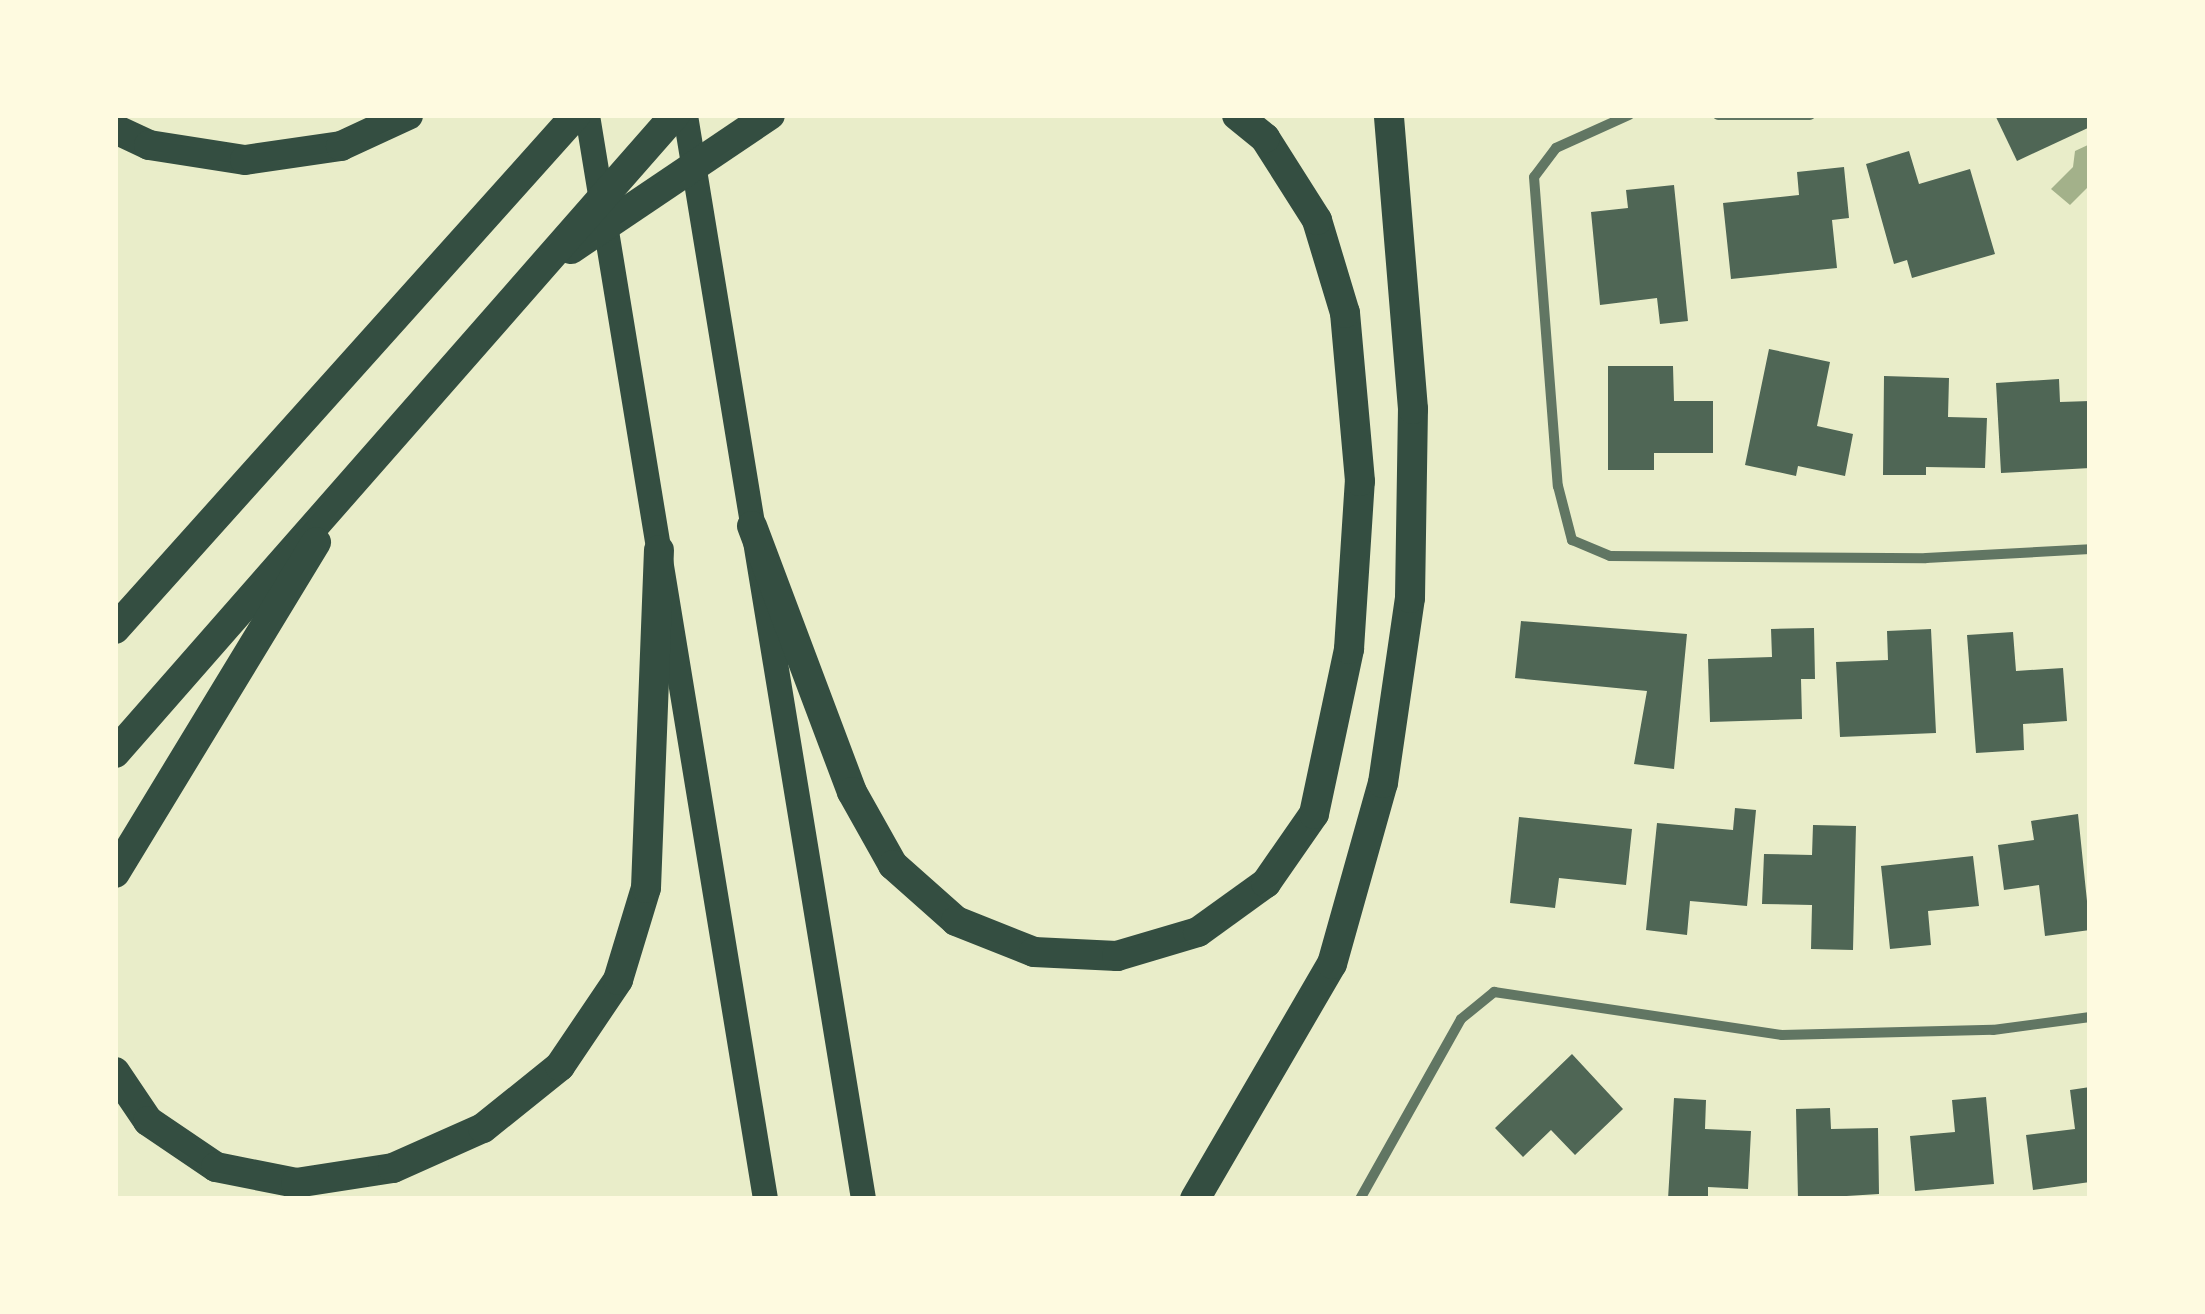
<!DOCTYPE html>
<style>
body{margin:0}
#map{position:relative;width:2205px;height:1314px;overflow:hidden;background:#e9edc9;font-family:"Work Sans",sans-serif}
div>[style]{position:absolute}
.water>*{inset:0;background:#a3b18a}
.building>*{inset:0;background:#4f6655}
.minor>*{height:10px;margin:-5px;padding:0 5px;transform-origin:5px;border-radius:5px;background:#617663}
.primary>*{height:25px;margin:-12.5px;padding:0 12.5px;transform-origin:12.5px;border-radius:12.5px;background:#344e41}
.motorway>*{height:30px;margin:-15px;padding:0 15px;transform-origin:15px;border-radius:15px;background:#344e41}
span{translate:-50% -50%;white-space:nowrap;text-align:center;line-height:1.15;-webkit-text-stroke:10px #fefae0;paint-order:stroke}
.frame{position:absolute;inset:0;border:118px solid #fefae0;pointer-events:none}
</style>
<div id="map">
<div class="water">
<i style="clip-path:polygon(2090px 144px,2090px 185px,2070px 205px,2051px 189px,2073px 167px,2075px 151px)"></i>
</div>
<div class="building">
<i style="clip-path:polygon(1995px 115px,2090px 115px,2090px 127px,2017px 161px)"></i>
<i style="clip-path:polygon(1909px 151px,1919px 184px,1970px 169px,1995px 254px,1912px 278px,1907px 260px,1894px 264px,1866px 164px)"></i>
<i style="clip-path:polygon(1844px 167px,1849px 218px,1832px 220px,1837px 268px,1731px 279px,1723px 203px,1799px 195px,1797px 172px)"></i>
<i style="clip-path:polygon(1674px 185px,1688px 321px,1660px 324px,1657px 298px,1600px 305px,1591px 212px,1628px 208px,1626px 190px)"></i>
<i style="clip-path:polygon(1769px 349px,1830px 362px,1817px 426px,1853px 434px,1845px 476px,1798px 466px,1796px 476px,1745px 465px)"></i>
<i style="clip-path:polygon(1608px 366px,1673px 366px,1674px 401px,1713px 401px,1713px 453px,1654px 453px,1654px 470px,1608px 470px)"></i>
<i style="clip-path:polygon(1884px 376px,1949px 378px,1948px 417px,1987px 418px,1985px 468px,1926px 467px,1926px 475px,1883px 475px)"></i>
<i style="clip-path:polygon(2059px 379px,2060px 402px,2090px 401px,2090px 468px,2001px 473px,1996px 383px)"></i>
<i style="clip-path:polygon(1521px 621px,1687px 634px,1674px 769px,1634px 764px,1647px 691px,1515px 678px)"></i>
<i style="clip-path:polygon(1814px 628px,1815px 679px,1801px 679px,1802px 719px,1710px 722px,1708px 659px,1772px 657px,1771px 629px)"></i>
<i style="clip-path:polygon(1931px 629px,1936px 733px,1840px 737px,1836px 662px,1888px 660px,1887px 631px)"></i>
<i style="clip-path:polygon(2013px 632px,2016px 671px,2063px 668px,2067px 721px,2023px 724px,2024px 750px,1976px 753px,1967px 635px)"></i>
<i style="clip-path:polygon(1735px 808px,1756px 810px,1747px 906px,1690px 901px,1687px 935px,1646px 930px,1657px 823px,1733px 830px)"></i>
<i style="clip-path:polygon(2078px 814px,2090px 930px,2045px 936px,2039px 885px,2004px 890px,1998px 845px,2034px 840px,2031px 821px)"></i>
<i style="clip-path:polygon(1519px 817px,1632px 829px,1626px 885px,1559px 878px,1555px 908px,1510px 903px)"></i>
<i style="clip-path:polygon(1813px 825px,1856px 826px,1853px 950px,1811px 949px,1812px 905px,1762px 904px,1764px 854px,1812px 855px)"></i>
<i style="clip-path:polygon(1973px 856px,1979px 906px,1928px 911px,1931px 945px,1890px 949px,1881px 866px)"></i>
<i style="clip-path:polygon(1572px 1054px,1623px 1109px,1575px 1155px,1551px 1130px,1523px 1157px,1495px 1128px)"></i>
<i style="clip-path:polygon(2090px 1087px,2090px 1182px,2033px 1190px,2026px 1135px,2075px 1129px,2070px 1090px)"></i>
<i style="clip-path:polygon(1986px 1097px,1994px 1184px,1915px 1191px,1910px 1136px,1955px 1132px,1952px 1100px)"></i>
<i style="clip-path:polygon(1674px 1098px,1706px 1100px,1705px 1129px,1751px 1131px,1748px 1189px,1708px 1187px,1708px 1199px,1668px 1199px)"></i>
<i style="clip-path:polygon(1830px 1108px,1831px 1129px,1878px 1128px,1879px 1194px,1798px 1199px,1796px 1109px)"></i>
</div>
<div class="minor">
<i style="left:1629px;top:115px;width:80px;rotate:155.7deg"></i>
<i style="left:1556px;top:148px;width:36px;rotate:127deg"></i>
<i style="left:1534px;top:177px;width:310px;rotate:85.6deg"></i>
<i style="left:1558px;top:486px;width:56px;rotate:75.5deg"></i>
<i style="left:1572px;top:540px;width:41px;rotate:22.8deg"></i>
<i style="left:1610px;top:556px;width:316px;rotate:0.4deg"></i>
<i style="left:1926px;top:558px;width:164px;rotate:-3.1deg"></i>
<i style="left:1718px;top:115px;width:92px"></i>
<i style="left:1360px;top:1199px;width:206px;rotate:-60.7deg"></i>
<i style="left:1461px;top:1019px;width:43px;rotate:-39.3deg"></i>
<i style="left:1494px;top:992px;width:291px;rotate:8.5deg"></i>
<i style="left:1782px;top:1035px;width:211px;rotate:-1.4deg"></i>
<i style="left:1993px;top:1030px;width:98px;rotate:-7.6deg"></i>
</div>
<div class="primary">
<i style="left:587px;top:115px;width:1099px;rotate:80.67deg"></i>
<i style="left:685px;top:115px;width:1099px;rotate:80.67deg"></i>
</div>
<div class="motorway">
<i style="left:115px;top:129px;width:38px;rotate:25deg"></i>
<i style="left:149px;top:145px;width:97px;rotate:8.9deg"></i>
<i style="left:245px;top:160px;width:97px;rotate:-8.3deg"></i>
<i style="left:341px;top:146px;width:74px;rotate:-24.8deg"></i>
<i style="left:571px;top:249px;width:240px;rotate:-34deg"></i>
<i style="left:752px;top:526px;width:284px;rotate:69.4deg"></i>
<i style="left:852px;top:792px;width:84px;rotate:60.7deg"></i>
<i style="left:893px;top:865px;width:84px;rotate:41.6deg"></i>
<i style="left:956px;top:921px;width:84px;rotate:21.7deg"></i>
<i style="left:1034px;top:952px;width:83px;rotate:2.8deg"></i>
<i style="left:1117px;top:956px;width:84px;rotate:-16.5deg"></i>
<i style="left:1198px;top:932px;width:84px;rotate:-35.8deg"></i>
<i style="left:1266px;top:883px;width:84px;rotate:-55.2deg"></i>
<i style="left:1314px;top:814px;width:169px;rotate:-78deg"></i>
<i style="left:1349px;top:649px;width:168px;rotate:-86.3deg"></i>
<i style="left:1360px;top:481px;width:169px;rotate:-95.1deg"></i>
<i style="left:1345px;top:313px;width:97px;rotate:-106.8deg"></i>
<i style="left:1317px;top:220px;width:97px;rotate:-122.4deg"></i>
<i style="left:1265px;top:138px;width:36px;rotate:-141deg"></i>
<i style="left:115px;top:629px;width:690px;rotate:-48.11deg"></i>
<i style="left:115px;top:753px;width:849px;rotate:-48.73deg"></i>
<i style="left:115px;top:873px;width:387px;rotate:-58.7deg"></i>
<i style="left:115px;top:1072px;width:59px;rotate:56deg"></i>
<i style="left:148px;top:1121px;width:82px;rotate:34.1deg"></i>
<i style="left:216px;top:1167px;width:82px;rotate:11.3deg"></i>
<i style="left:296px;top:1183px;width:98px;rotate:-8.8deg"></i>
<i style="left:393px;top:1168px;width:98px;rotate:-24deg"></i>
<i style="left:483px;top:1128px;width:99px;rotate:-38.8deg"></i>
<i style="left:560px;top:1066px;width:104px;rotate:-56deg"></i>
<i style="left:618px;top:980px;width:96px;rotate:-73.1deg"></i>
<i style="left:646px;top:888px;width:338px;rotate:-87.8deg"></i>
<i style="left:1195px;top:1199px;width:272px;rotate:-59.8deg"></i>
<i style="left:1332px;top:964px;width:188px;rotate:-74.3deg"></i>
<i style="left:1383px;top:783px;width:187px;rotate:-81.7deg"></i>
<i style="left:1410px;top:598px;width:189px;rotate:-89.1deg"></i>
<i style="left:1413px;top:409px;width:295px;rotate:-94.7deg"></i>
</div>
<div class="frame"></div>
</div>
